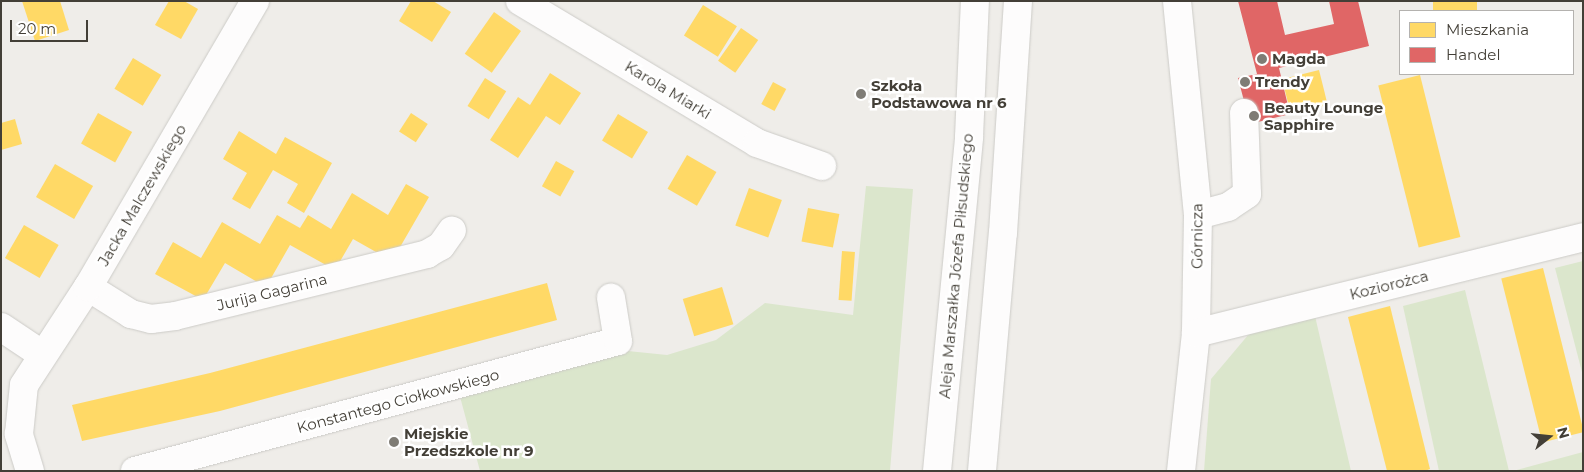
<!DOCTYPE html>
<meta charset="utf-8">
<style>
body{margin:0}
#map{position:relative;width:1584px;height:472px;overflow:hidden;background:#efede9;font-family:Montserrat,sans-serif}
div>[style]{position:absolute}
.green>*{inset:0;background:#dbe6cc}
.homes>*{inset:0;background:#ffd966;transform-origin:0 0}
.shops>*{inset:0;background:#e06666}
.roads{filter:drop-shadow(0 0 1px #cccbc7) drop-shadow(0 0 1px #cccbc7)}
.minor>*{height:28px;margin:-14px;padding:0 14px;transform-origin:14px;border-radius:14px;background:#fdfcfc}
.dots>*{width:14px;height:14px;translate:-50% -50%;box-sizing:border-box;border:2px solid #fff;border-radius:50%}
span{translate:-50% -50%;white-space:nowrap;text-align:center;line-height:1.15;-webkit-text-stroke:5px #fff;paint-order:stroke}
.poi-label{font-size:15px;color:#433f37;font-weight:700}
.left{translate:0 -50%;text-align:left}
.street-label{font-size:15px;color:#433f37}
.frame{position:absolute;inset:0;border:2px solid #433f37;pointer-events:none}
.legend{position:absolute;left:1399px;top:10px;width:175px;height:65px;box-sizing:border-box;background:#fff;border:1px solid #b4b2af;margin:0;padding:6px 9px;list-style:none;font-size:15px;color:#433f37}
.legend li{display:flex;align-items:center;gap:10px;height:25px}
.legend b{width:25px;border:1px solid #b4b2af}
.north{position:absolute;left:1524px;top:412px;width:50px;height:50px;-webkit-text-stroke:4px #fff;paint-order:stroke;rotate:74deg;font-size:14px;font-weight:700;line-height:20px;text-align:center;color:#433f37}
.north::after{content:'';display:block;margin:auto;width:18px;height:22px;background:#433f37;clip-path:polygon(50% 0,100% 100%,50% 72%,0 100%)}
.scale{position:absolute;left:10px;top:20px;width:78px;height:22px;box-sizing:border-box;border:2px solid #433f37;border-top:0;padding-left:6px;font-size:15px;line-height:18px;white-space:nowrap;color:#433f37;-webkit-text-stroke:4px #fff;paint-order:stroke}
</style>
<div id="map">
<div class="green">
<i style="clip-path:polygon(866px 186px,913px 189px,890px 471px,480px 471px,459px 393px,618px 350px,667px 355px,716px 340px,765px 303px,853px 315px)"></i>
<i style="clip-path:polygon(1583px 261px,1583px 376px,1555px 268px)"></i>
<i style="clip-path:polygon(1465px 290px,1509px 471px,1439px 471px,1403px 306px)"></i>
<i style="clip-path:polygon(1315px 316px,1351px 471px,1204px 471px,1211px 379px,1249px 334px)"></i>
<i style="clip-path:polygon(1583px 452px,1583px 471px,1513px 471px)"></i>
</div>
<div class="homes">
<i style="clip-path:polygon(22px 1px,60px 1px,69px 30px,35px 41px)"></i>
<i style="clip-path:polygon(169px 1px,184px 1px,198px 9px,181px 39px,155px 25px)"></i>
<i style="clip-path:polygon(411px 1px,433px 1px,451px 12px,432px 42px,399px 21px)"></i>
<i style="left:1433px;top:1px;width:44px;height:10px"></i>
<i style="left:703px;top:5px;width:40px;height:36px;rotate:32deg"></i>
<i style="left:494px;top:12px;width:33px;height:51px;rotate:35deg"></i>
<i style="left:741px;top:28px;width:21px;height:40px;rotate:35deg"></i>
<i style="left:133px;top:58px;width:33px;height:36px;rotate:31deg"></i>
<i style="left:1319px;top:70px;width:36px;height:38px;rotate:76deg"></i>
<i style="clip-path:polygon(550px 73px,581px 93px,560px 125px,546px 116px,518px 158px,490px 140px,518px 97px,530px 105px)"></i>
<i style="left:1420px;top:75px;width:167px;height:43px;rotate:76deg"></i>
<i style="left:485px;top:78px;width:25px;height:33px;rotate:32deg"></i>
<i style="left:773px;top:82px;width:15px;height:25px;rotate:28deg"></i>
<i style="left:98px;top:113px;width:39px;height:35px;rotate:29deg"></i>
<i style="left:411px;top:113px;width:20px;height:22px;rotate:33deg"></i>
<i style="left:618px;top:114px;width:35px;height:31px;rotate:31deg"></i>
<i style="clip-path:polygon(15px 119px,22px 144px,1px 150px,1px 123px)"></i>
<i style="clip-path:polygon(239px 131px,276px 154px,285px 137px,332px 163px,304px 213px,287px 203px,298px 184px,273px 170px,250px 209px,232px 199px,247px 173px,223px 159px)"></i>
<i style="left:687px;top:155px;width:34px;height:39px;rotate:30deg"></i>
<i style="left:556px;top:161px;width:21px;height:29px;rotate:29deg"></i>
<i style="left:55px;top:164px;width:44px;height:38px;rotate:30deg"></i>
<i style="clip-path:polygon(406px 184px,429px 197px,392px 261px,353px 239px,335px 270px,290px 245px,266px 287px,225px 263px,203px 300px,155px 274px,173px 242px,201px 258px,222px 222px,260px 244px,277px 215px,300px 228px,308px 215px,331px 229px,352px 193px,388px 215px)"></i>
<i style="left:749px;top:188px;width:35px;height:40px;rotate:20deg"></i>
<i style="left:808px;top:208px;width:32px;height:34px;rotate:11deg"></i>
<i style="left:24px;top:225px;width:40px;height:38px;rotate:30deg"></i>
<i style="left:842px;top:251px;width:13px;height:49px;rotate:4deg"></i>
<i style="left:1543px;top:268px;width:169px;height:43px;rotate:76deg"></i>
<i style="clip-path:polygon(547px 283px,557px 320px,220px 411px,82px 441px,72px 405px,210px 373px)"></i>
<i style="left:722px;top:287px;width:39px;height:41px;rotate:73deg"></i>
<i style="clip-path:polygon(1390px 306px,1430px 469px,1425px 471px,1387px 471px,1348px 317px)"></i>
</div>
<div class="shops">
<i style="clip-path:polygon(1238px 1px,1277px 1px,1285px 35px,1334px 24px,1329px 1px,1358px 1px,1369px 46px,1279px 68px,1290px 114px,1250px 124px,1238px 78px,1257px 74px)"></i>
</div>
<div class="roads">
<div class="minor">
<i style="left:520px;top:1px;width:276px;rotate:30.9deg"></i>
<i style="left:757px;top:143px;width:69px;rotate:19.5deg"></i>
<i style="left:1177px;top:1px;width:215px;rotate:84.4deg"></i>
<i style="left:1198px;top:215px;width:118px;rotate:91deg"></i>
<i style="left:1196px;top:333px;width:139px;rotate:96.2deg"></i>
<i style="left:1198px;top:215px;width:31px;rotate:-15deg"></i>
<i style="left:1228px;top:207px;width:23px;rotate:-34deg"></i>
<i style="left:1247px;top:194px;width:81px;rotate:-92.1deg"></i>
<i style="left:88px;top:287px;width:51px;rotate:32.1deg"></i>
<i style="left:131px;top:314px;width:21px;rotate:14deg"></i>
<i style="left:151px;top:319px;width:24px;rotate:-7deg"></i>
<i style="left:175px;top:316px;width:260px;rotate:-13.8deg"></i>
<i style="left:427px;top:254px;width:16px;rotate:-30deg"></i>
<i style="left:441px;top:246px;width:19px;rotate:-55deg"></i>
<i style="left:1px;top:327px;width:50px;rotate:33.7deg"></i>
<i style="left:1196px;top:333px;width:399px;rotate:-13.9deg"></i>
<i style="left:30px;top:471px;width:39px;rotate:-107deg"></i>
<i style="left:19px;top:434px;width:49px;rotate:-84.2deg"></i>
<i style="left:24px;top:385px;width:117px;rotate:-56.9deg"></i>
<i style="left:88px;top:287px;width:331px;rotate:-59.7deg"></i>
<i style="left:135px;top:471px;width:500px;rotate:-15.06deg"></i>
<i style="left:618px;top:341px;width:44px;rotate:-99.2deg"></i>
<i style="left:937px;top:471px;width:336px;rotate:-84.5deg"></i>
<i style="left:969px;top:137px;width:136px;rotate:-87.5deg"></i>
<i style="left:982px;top:471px;width:239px;rotate:-85deg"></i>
<i style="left:1003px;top:233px;width:232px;rotate:-86.3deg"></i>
</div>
</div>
<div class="dots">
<i style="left:1262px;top:59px;background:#7f7c75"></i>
<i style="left:1245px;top:82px;background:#7f7c75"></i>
<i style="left:861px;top:94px;background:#7f7c75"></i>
<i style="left:1254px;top:116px;background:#7f7c75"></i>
<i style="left:394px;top:442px;background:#7f7c75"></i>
</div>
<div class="poi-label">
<span class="left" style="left:1272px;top:59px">Magda</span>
<span class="left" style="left:1255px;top:82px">Trendy</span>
<span class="left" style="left:871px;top:94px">Szkoła<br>Podstawowa nr 6</span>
<span class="left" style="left:1264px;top:116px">Beauty Lounge<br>Sapphire</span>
<span class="left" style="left:404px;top:442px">Miejskie<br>Przedszkole nr 9</span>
</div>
<div class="street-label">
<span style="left:668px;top:90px;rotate:31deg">Karola Miarki</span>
<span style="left:142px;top:195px;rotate:-60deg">Jacka Malczewskiego</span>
<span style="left:1197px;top:236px;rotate:-90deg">Górnicza</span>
<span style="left:956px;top:266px;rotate:-85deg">Aleja Marszałka Józefa Piłsudskiego</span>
<span style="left:1389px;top:285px;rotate:-14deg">Koziorożca</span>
<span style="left:272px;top:292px;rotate:-14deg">Jurija Gagarina</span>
<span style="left:398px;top:401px;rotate:-15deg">Konstantego Ciołkowskiego</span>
</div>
<div class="frame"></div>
<ul class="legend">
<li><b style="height:14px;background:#ffd966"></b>Mieszkania</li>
<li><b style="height:14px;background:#e06666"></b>Handel</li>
</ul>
<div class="north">N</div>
<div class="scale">20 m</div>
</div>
